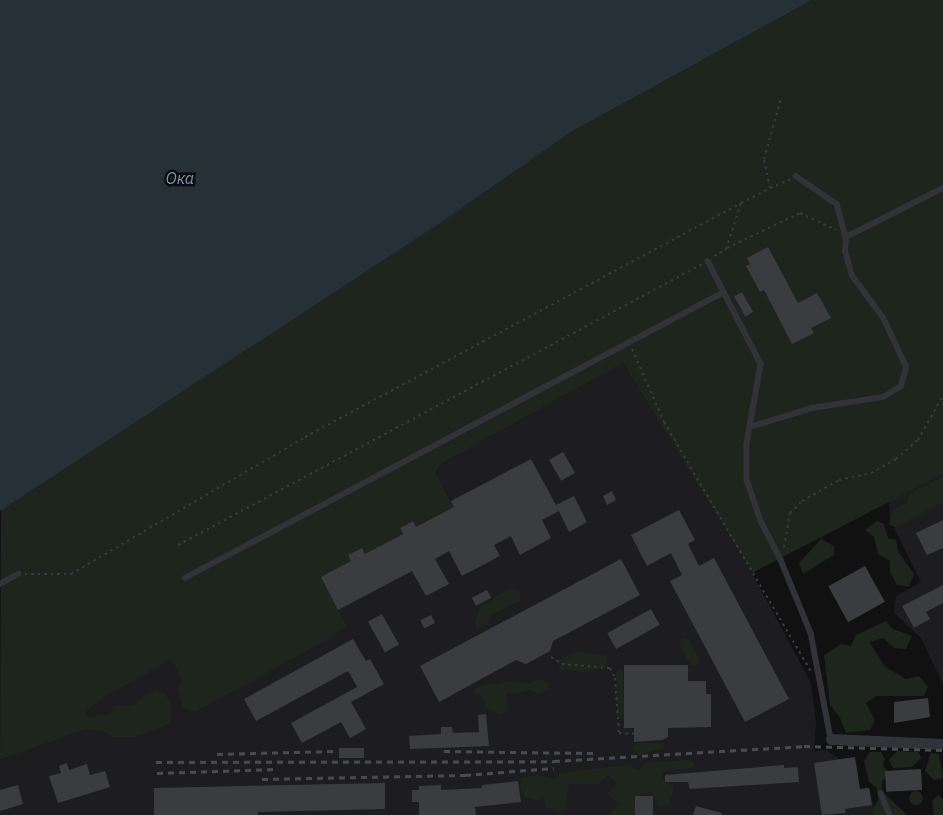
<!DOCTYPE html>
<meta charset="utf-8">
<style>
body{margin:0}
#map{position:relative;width:943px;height:815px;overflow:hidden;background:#111112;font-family:"IBM Plex Sans",sans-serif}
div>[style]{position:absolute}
.built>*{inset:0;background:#1d1d1f}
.green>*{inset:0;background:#1d251d}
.round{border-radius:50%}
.water>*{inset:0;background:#263037}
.building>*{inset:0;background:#3a3c40;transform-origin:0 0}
.path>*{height:2px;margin-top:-1px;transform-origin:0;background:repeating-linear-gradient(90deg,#373a3f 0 2.5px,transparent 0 6.5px)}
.service>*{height:5.5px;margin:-2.75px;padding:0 2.75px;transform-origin:2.75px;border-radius:2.75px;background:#313338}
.minor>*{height:11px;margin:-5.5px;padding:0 5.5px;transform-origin:5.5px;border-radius:5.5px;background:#313338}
.rail>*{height:2.5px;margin-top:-1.25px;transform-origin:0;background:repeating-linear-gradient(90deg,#484b51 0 6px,transparent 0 11px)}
span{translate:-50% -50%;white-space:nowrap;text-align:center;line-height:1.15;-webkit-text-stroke:5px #0c0c0d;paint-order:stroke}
.water-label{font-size:16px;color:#7498b3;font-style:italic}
</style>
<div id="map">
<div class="built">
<i style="clip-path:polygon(623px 363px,752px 573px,811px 683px,816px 722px,814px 751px,827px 750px,839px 759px,855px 757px,860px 789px,869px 787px,876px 815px,0 815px,0 760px,82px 729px,78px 711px,172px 658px,200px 706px,347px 626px,321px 577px,348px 555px,362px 548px,365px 553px,403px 534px,400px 528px,413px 521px,416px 526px,454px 506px,436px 472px,441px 464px)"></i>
<i style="clip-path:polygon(943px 474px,943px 684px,921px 638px,894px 613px,896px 596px,921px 582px,890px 520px,889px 501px)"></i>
</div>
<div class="green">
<i style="clip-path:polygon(812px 0,943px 0,943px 474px,752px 573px,623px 363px,441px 464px,436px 472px,454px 507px,416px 527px,413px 521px,400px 528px,403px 534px,365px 554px,362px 548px,349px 555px,351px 561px,321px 577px,347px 626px,323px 642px,195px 712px,183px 708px,177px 689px,182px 681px,172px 659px,104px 697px,85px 712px,87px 717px,110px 714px,115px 705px,131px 706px,155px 689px,166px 694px,171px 707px,170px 723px,135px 737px,113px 737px,106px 732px,85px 729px,0 760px,1px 510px,442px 222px,571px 132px)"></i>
<i style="clip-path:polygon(943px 477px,943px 502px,896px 527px,889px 525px,893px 510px,907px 503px,909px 494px)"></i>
<i style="clip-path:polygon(877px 521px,884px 524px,888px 538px,896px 540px,899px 553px,914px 574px,909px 587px,897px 585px,890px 572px,890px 561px,878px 554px,874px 537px,865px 530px)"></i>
<i style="clip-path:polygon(821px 539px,834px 546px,834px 555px,803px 574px,799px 563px)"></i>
<i style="clip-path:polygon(511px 588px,520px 592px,520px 601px,490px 615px,487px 625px,477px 629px,475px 622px,480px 607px)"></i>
<i style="clip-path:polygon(886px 621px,893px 629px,912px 636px,906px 649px,894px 648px,883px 638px,870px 642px,884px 666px,906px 679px,919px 676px,928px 687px,924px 696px,876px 696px,866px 703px,875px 720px,870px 730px,846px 733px,840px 718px,830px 705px,824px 655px,841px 644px,851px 646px,856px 635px)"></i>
<i style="clip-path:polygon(682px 638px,689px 639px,700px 661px,698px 665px,691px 666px,679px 645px)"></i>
<i style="clip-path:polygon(579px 651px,608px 656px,607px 666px,587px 672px,560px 670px,558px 660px)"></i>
<i style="clip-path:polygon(620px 670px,623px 673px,624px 716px,620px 718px,617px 715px,616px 672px)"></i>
<i style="clip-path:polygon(540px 679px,549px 683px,548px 690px,537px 694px,530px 689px,524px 692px,506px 694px,508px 711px,500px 715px,486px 708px,482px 696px,475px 694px,475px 689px,487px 683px,499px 685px,506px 681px,529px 684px)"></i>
<i style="clip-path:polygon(637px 743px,665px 743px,663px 749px,638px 755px,632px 748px)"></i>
<i style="clip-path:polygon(897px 751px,919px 752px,921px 758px,912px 767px,893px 768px,889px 760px)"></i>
<i style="clip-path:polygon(870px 752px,881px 752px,885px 759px,883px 765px,890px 775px,882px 781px,882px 791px,907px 815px,874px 815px,872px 811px,878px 800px,877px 788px,869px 782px,864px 761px)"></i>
<i style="clip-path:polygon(931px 753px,939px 754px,943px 778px,934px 780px,925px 771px)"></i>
<i style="clip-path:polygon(690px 760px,695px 764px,692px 768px,662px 771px,662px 779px,674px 787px,669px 806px,659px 806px,652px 792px,640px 794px,638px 815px,609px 815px,619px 804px,607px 794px,617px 783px,608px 776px,598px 784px,569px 784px,566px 809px,562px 812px,546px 808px,544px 798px,537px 801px,523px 797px,520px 785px,523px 777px,544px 776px,555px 780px,560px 773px,628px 765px,638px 770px,645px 763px)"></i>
<i class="round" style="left:909px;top:791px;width:14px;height:14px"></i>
<i style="clip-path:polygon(938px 795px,943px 799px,943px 815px,934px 815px,932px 801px)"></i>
</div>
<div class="water">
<i style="clip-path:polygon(0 0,812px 0,571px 132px,442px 222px,0 511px)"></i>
</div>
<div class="building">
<i style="clip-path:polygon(768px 247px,798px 303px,817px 293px,831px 318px,811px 328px,814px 333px,792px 344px,764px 290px,760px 292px,746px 266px,750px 264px,747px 258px)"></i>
<i style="left:742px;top:292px;width:23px;height:9px;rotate:61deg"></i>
<i style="left:563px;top:452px;width:24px;height:16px;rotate:60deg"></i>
<i style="clip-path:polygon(531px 459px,556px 505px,574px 496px,587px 522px,569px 532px,559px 511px,542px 520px,551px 538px,520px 555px,511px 536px,494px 545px,500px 556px,462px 576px,449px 551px,435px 559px,449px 584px,426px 596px,412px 571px,338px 610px,321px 577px,351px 561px,348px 555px,362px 548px,365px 554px,403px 534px,400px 528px,413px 521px,416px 527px,454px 507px,451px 501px)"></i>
<i style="clip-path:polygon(612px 491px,616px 500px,607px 505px,603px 496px)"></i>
<i style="clip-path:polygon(679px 510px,695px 540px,688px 544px,699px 566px,714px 558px,789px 699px,745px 722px,670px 581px,682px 575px,671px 553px,647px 566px,631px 535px)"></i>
<i style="clip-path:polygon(943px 520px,943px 548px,927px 555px,916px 533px)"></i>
<i style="clip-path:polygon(621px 559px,640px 595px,553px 641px,550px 651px,526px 664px,516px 660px,439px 702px,420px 666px)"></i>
<i style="left:865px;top:566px;width:41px;height:42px;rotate:61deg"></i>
<i style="clip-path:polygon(943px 585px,943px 603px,926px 612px,930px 619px,914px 628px,902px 606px)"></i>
<i style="left:487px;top:590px;width:9px;height:17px;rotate:63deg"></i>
<i style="left:651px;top:609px;width:18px;height:50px;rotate:61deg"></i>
<i style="left:382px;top:614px;width:35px;height:16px;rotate:61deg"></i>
<i style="left:431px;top:615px;width:9px;height:12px;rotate:63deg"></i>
<i style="clip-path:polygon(353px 639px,366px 661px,370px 659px,384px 684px,351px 702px,366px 729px,350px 738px,341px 722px,302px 743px,291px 723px,357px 687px,348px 671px,256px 721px,244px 699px)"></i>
<i style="clip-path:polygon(624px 665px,688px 665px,688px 681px,706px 681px,706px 694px,711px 694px,711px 727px,668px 728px,668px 737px,662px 740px,634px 742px,634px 728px,624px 728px)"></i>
<i style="clip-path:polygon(928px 698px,930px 717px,894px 723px,894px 702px)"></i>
<i style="clip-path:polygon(486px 714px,489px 746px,410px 749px,409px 736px,441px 734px,441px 727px,452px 727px,453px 733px,479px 732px,478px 715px)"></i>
<i style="left:339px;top:748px;width:25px;height:10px"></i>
<i style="clip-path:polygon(855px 757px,860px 789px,869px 788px,872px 805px,845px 809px,846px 813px,822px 815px,814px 763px)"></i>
<i style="clip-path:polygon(67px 763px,69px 770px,87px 764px,90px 775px,105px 771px,110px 787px,58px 803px,49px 776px,61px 773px,59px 766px)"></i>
<i style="clip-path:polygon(784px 765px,784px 768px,798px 767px,799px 782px,690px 789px,688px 782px,665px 782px,665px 775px)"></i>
<i style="left:921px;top:769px;width:21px;height:36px;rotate:87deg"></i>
<i style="clip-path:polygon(518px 781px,521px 802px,475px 807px,476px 815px,419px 815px,419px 802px,412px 802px,412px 790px,419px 790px,419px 786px,441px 785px,441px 790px,482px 788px,482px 785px)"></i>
<i style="clip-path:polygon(385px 783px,385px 809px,258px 812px,258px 815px,154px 815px,154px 788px)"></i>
<i style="clip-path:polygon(18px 785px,23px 804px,0 811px,0 790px)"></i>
<i style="left:635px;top:796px;width:18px;height:19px"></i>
<i style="clip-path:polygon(696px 806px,722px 813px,721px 815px,693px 815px)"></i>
</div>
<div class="path">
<i style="left:770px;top:188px;width:23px;rotate:-23deg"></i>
<i style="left:727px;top:248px;width:81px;rotate:-25.6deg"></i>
<i style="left:800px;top:213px;width:40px;rotate:25deg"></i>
<i style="left:714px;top:256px;width:14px;rotate:-30deg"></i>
<i style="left:726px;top:249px;width:48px;rotate:-71.9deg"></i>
<i style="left:741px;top:203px;width:33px;rotate:-27deg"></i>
<i style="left:770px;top:188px;width:30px;rotate:-102deg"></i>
<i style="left:764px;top:159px;width:62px;rotate:-74.2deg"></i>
<i style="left:632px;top:349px;width:80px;rotate:66.3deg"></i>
<i style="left:664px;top:422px;width:290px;rotate:59.5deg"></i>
<i style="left:178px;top:545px;width:595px;rotate:-28.2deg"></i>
<i style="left:784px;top:547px;width:35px;rotate:-80deg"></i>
<i style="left:790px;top:513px;width:17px;rotate:-45deg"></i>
<i style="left:802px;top:501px;width:43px;rotate:-29.6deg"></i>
<i style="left:839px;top:480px;width:33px;rotate:-12deg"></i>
<i style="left:871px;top:473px;width:29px;rotate:-29deg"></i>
<i style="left:896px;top:459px;width:29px;rotate:-41deg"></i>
<i style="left:918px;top:440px;width:51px;rotate:-60.9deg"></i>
<i style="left:25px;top:574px;width:46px"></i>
<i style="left:71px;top:574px;width:271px;rotate:-30.3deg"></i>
<i style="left:305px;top:437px;width:495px;rotate:-28.2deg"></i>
<i style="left:551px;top:657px;width:13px;rotate:32deg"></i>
<i style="left:562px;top:664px;width:48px;rotate:4.8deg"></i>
<i style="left:610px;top:668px;width:11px;rotate:63deg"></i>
<i style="left:615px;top:678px;width:55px;rotate:85.8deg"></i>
<i style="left:619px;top:733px;width:51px;rotate:2.2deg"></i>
</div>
<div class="service">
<i style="left:796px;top:176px;width:50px;rotate:34.3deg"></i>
<i style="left:837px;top:204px;width:34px;rotate:75deg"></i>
<i style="left:708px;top:261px;width:116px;rotate:62.8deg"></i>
<i style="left:761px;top:364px;width:81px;rotate:99.9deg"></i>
<i style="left:747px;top:444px;width:36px;rotate:90deg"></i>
<i style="left:747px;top:480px;width:43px;rotate:71.1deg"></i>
<i style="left:761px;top:521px;width:44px;rotate:62.9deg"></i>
<i style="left:781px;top:560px;width:79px;rotate:67.7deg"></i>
<i style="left:811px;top:633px;width:108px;rotate:79.3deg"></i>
<i style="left:750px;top:427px;width:65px;rotate:-17deg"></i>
<i style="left:812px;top:408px;width:72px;rotate:-8.8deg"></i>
<i style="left:883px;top:397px;width:21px;rotate:-31deg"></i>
<i style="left:901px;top:386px;width:20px;rotate:-75deg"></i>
<i style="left:906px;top:367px;width:54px;rotate:-115.1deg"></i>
<i style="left:883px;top:318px;width:52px;rotate:-126.4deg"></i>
<i style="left:852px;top:276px;width:25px;rotate:-106deg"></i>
<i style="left:845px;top:252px;width:15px;rotate:-86deg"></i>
<i style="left:846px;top:237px;width:109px;rotate:-26.8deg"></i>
<i style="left:185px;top:578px;width:610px;rotate:-27.95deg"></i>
<i style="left:0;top:584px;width:21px;rotate:-29deg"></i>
<i style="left:881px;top:793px;width:24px;rotate:68deg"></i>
</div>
<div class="minor">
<i style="left:831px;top:739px;width:112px;rotate:2.6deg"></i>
</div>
<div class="rail">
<i style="left:444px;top:751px;width:150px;rotate:0.8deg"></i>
<i style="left:217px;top:754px;width:119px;rotate:-1.4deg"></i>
<i style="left:156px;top:762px;width:398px;rotate:-0.1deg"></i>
<i style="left:554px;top:761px;width:250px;rotate:-3.4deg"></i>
<i style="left:804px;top:746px;width:139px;rotate:1.6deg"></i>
<i style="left:157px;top:773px;width:119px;rotate:-1.9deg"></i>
<i style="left:262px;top:779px;width:203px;rotate:-1.1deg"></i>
<i style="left:465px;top:775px;width:89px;rotate:-4.5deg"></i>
</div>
<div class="water-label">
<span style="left:180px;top:178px">Ока</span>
</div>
</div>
